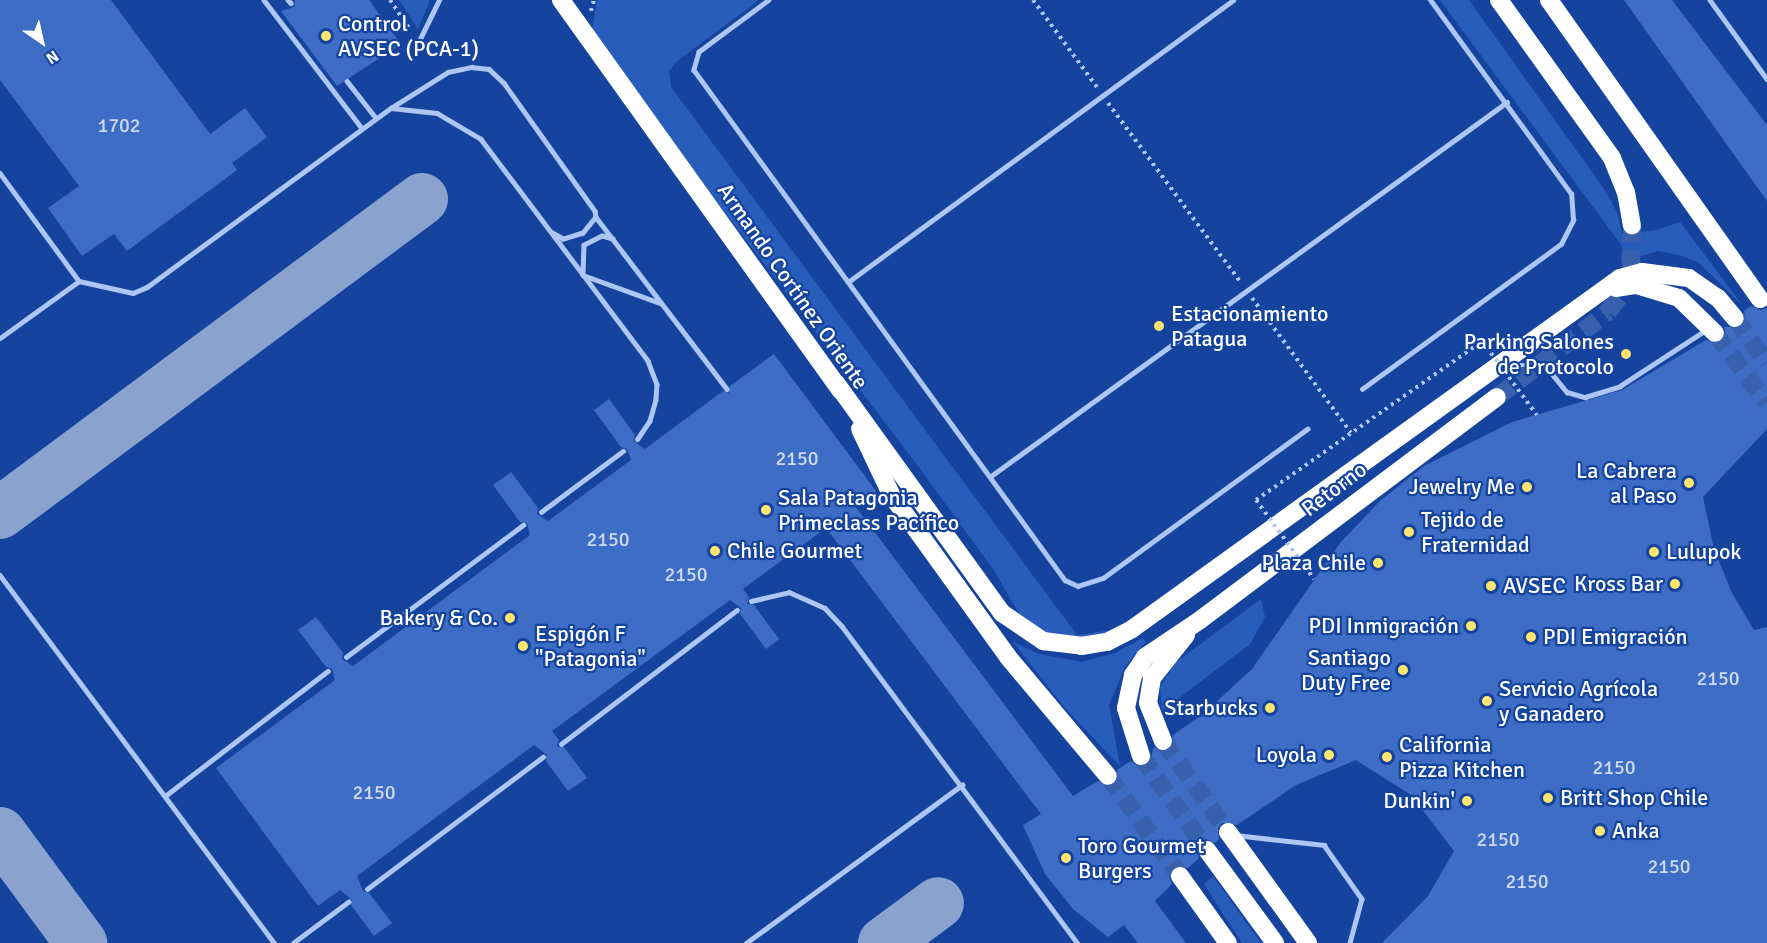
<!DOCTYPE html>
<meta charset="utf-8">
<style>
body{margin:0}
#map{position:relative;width:1767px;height:943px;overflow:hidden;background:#15449e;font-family:Signika,sans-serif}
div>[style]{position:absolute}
.green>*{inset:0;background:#295dbc}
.taxiway>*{height:52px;margin:-26px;padding:0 26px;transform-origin:26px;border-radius:26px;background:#8aa2ce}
.building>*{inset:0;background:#3e6dc5}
.highway-tunnel>*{height:18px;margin-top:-9px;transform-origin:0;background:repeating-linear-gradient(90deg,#3860ad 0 18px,transparent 0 27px)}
.path>*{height:4px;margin-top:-2px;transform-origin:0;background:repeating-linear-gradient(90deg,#adc6f3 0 3px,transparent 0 7.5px)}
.lane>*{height:4.5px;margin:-2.25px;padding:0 2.25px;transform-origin:2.25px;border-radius:2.25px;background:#adc6f3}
.highway>*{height:18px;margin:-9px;padding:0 9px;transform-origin:9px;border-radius:9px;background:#fff}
.path-bridge>*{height:4px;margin-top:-2px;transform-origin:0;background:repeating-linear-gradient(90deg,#adc6f3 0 3px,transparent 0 7.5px)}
.dots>*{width:16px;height:16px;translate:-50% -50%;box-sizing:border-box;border:3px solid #15449e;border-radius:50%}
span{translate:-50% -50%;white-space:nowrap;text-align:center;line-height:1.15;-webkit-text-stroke:4.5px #15449e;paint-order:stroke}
.number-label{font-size:20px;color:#cfdaf0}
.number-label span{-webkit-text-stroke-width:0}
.poi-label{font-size:22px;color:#fff}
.left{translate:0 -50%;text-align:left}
.right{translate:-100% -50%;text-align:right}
.street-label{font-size:22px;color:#fff}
.north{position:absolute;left:12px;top:12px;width:60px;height:60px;-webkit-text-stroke:4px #15449e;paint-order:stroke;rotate:146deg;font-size:16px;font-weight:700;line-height:24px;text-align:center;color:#fff}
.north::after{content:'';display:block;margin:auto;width:21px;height:27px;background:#fff;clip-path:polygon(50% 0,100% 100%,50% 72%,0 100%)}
</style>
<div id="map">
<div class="green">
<i style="clip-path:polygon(399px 0,430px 0,418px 29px)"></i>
<i style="clip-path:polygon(597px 0,759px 0,676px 62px,669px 71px,671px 87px,1077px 635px,1112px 630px,1095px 641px,1050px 637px,1023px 620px,993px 569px,918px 466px,644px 106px,592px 30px)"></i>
<i style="clip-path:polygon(1440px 0,1469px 0,1607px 193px,1618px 215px,1622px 234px,1656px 230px,1680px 222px,1743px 306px,1698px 262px,1679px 255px,1658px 251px,1621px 262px,1622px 246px)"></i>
<i style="clip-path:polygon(1261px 599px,1265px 617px,1250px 644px,1162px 711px,1160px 687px,1175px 663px)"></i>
<i style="clip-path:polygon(1143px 638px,1146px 642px,1125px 667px,1109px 705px,1120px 766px,1065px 708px,1012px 641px,1039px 654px,1082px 662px,1115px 653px)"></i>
<i style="clip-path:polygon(1213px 876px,1261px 943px,1242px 943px,1204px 884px)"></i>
</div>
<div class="taxiway">
<i style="left:0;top:513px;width:526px;rotate:-36.65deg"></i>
<i style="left:0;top:833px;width:137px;rotate:53.6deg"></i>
<i style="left:884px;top:943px;width:67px;rotate:-36.5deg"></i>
</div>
<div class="building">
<i style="clip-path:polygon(0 0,111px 0,210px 134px,245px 108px,267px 137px,232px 163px,237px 170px,127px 251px,114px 234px,82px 256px,48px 208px,79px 186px,0 80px)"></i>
<i style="clip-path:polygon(295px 0,369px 0,401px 44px,337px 86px,281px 11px,294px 7px)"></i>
<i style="clip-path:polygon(1624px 0,1672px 0,1767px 125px,1767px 201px)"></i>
<i style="clip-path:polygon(1751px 306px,1760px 310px,1767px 308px,1767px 429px,1703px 497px,1714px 549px,1732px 593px,1754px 630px,1767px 627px,1767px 943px,1382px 943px,1428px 896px,1454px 851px,1411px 795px,1356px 760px,1296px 785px,1237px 825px,1222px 823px,1218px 828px,1219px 839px,1215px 843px,1206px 839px,1200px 841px,1196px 851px,1199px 858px,1188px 868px,1173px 867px,1169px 877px,1172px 884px,1155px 901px,1186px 943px,1138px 943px,1124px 925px,1108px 937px,1073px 909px,1045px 874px,1023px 825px,1041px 814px,826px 528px,743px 589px,749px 597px,747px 604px,754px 605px,779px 639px,766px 649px,740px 614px,741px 608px,730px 600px,552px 731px,559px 740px,557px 746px,564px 747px,587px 778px,568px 791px,546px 761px,547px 755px,534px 745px,357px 876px,363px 891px,369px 893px,392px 923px,374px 936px,351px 905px,352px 900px,340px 890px,318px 906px,216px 768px,335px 680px,332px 669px,326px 667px,298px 630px,316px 617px,343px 653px,342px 659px,353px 666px,530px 535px,527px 523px,520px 522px,493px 485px,511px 472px,538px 508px,537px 514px,548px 521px,631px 460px,627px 449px,621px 447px,594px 410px,609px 399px,635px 435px,634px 441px,645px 449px,723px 391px,729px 393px,730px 386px,774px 354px,876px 491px,855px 506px,1073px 796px,1098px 781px,1111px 787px,1118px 780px,1117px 770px,1131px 761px,1139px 767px,1149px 764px,1154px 747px,1162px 752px,1171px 748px,1173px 735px,1203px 714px,1252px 669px,1340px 543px,1380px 501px,1424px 466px,1512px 422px,1622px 390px,1706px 340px,1719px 344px,1726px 336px,1724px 327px,1742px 327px,1746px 321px,1744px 311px)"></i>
</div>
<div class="highway-tunnel">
<i style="left:1735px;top:318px;width:55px;rotate:54.6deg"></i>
<i style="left:1715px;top:333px;width:87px;rotate:53.4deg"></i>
<i style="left:1497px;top:397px;width:140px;rotate:-37.4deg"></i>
<i style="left:1608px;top:312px;width:25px;rotate:-53deg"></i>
<i style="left:1623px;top:292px;width:24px;rotate:-71deg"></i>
<i style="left:1631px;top:269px;width:44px;rotate:-88.7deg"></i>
<i style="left:1163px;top:741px;width:112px;rotate:54.5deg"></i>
<i style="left:1141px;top:756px;width:115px;rotate:54.9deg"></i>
<i style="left:1108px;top:776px;width:123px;rotate:54.2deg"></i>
</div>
<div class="path">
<i style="left:390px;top:0;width:37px;rotate:56deg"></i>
<i style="left:1033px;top:0;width:108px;rotate:53.7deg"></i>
<i style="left:591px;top:11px;width:11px;rotate:-75deg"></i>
<i style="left:1108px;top:103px;width:224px;rotate:53.5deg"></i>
<i style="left:1252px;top:298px;width:167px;rotate:53.7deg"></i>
<i style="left:1256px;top:500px;width:276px;rotate:-35.1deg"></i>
</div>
<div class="lane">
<i style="left:264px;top:0;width:161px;rotate:52.6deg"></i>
<i style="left:288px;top:0;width:4px;rotate:45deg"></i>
<i style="left:769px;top:0;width:87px;rotate:143.4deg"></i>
<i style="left:699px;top:52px;width:19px;rotate:106deg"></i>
<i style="left:694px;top:70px;width:631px;rotate:53.97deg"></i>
<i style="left:1065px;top:580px;width:14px;rotate:25deg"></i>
<i style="left:1078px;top:586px;width:26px;rotate:-18deg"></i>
<i style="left:1103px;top:578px;width:253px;rotate:-36.1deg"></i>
<i style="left:1710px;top:0;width:97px;rotate:54.2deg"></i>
<i style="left:419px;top:41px;width:46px;rotate:-64deg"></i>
<i style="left:347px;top:81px;width:47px;rotate:51.9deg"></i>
<i style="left:391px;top:108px;width:46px;rotate:6.2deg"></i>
<i style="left:437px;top:113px;width:51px;rotate:30.6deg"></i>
<i style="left:481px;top:139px;width:278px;rotate:53deg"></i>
<i style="left:648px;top:361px;width:25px;rotate:69deg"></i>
<i style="left:657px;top:384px;width:16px;rotate:94deg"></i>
<i style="left:656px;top:400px;width:22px;rotate:106deg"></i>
<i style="left:650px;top:421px;width:22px;rotate:124deg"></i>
<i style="left:0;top:173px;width:134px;rotate:53.8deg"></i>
<i style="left:79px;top:281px;width:55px;rotate:12.5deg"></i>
<i style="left:133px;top:293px;width:15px;rotate:-23deg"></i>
<i style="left:147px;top:287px;width:303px;rotate:-36.3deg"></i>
<i style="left:391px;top:108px;width:67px;rotate:-32.3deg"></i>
<i style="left:448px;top:72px;width:24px;rotate:-12deg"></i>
<i style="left:471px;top:67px;width:18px;rotate:6deg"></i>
<i style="left:489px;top:69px;width:21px;rotate:43deg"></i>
<i style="left:504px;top:83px;width:157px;rotate:54.6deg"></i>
<i style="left:595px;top:211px;width:6px;rotate:81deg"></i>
<i style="left:596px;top:217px;width:21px;rotate:129deg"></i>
<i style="left:583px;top:233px;width:21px;rotate:163deg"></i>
<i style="left:563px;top:239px;width:13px;rotate:-151deg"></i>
<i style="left:596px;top:217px;width:216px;rotate:52.7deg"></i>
<i style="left:613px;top:239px;width:11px;rotate:-165deg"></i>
<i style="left:602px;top:236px;width:20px;rotate:153deg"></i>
<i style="left:584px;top:245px;width:30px;rotate:92deg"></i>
<i style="left:583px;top:275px;width:82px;rotate:20deg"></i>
<i style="left:848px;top:282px;width:477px;rotate:-36.2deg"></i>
<i style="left:0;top:338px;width:97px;rotate:-35.8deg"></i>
<i style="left:1509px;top:365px;width:36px"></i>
<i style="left:1545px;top:365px;width:35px;rotate:51deg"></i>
<i style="left:1567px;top:392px;width:19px;rotate:16deg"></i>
<i style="left:1585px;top:397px;width:37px;rotate:-17deg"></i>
<i style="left:1620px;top:386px;width:103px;rotate:-33.1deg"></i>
<i style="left:1362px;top:389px;width:246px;rotate:-36.1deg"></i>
<i style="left:1561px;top:244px;width:27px;rotate:-63deg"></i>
<i style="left:1573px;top:220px;width:26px;rotate:-94deg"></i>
<i style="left:1571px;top:194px;width:240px;rotate:-126deg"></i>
<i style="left:991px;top:476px;width:637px;rotate:-35.93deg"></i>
<i style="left:541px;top:512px;width:102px;rotate:-36.6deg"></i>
<i style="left:0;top:575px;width:459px;rotate:53.3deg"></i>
<i style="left:751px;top:601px;width:39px;rotate:-13deg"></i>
<i style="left:789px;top:592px;width:39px;rotate:24deg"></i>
<i style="left:825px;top:608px;width:25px;rotate:47deg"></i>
<i style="left:842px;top:626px;width:395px;rotate:53.4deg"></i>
<i style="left:346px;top:657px;width:221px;rotate:-36.7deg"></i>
<i style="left:561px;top:744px;width:221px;rotate:-37.3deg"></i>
<i style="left:165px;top:796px;width:205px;rotate:-37.5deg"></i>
<i style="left:1235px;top:835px;width:90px;rotate:6.4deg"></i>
<i style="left:1324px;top:845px;width:66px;rotate:54.9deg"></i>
<i style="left:1362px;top:899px;width:46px;rotate:105.3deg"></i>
<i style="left:367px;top:889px;width:220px;rotate:-36.9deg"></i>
<i style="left:293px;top:943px;width:69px;rotate:-36.7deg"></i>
<i style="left:746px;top:943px;width:268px;rotate:-36.2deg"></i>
</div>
<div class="highway">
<i style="left:561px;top:0;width:481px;rotate:54.4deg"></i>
<i style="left:1499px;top:0;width:194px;rotate:54.4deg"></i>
<i style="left:1612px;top:158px;width:37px;rotate:68deg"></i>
<i style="left:1626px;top:192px;width:34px;rotate:80deg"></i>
<i style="left:1549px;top:0;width:366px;rotate:54.8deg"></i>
<i style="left:1616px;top:288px;width:20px;rotate:-9deg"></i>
<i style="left:1636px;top:285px;width:45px;rotate:16.8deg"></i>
<i style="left:1679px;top:298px;width:50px;rotate:44.2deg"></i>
<i style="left:836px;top:383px;width:284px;rotate:54.2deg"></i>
<i style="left:1002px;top:613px;width:50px;rotate:34.3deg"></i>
<i style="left:1043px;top:641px;width:38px;rotate:7deg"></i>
<i style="left:1081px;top:646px;width:26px;rotate:-9deg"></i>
<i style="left:1107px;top:642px;width:28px;rotate:-27deg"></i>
<i style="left:1132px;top:629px;width:601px;rotate:-35.73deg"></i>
<i style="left:1620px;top:278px;width:23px;rotate:-15deg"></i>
<i style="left:1642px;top:272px;width:47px;rotate:7.3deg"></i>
<i style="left:1689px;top:278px;width:35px;rotate:35deg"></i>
<i style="left:1718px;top:298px;width:26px;rotate:50deg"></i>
<i style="left:860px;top:429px;width:74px;rotate:64.5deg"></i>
<i style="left:892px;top:496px;width:198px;rotate:54.2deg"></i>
<i style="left:1008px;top:657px;width:155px;rotate:50deg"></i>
<i style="left:1163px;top:741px;width:41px;rotate:-111.5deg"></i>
<i style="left:1148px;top:703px;width:25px;rotate:-81deg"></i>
<i style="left:1152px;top:678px;width:55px;rotate:-51.7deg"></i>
<i style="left:1141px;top:756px;width:50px;rotate:-107.4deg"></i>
<i style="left:1126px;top:708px;width:34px;rotate:-78deg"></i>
<i style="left:1133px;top:675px;width:22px;rotate:-56deg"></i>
<i style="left:1145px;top:657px;width:66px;rotate:-33.9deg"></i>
<i style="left:1200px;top:620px;width:371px;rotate:-36.9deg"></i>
<i style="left:1228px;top:832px;width:137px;rotate:54.2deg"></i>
<i style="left:1207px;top:850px;width:115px;rotate:53.8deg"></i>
<i style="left:1180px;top:876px;width:82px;rotate:54.4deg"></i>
</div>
<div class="path-bridge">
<i style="left:1482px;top:341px;width:92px;rotate:53.4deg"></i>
<i style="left:1256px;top:500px;width:98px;rotate:53.7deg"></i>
</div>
<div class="dots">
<i style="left:326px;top:36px;background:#ffe470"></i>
<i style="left:1159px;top:326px;background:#ffe470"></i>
<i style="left:1626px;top:354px;background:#ffe470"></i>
<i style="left:1689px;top:483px;background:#ffe470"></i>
<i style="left:1527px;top:487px;background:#ffe470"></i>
<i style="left:766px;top:510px;background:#ffe470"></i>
<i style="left:1409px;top:532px;background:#ffe470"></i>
<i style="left:715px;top:551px;background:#ffe470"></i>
<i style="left:1654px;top:552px;background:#ffe470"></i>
<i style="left:1378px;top:563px;background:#ffe470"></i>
<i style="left:1675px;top:584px;background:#ffe470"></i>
<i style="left:1491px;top:586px;background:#ffe470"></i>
<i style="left:510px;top:618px;background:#ffe470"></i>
<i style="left:1471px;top:626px;background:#ffe470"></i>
<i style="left:1531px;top:637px;background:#ffe470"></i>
<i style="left:523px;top:646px;background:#ffe470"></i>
<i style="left:1403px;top:670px;background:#ffe470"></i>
<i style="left:1487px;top:701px;background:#ffe470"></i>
<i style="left:1270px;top:708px;background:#ffe470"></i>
<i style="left:1329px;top:755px;background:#ffe470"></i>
<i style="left:1387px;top:757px;background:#ffe470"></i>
<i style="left:1548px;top:798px;background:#ffe470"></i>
<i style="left:1467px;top:801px;background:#ffe470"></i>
<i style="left:1600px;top:831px;background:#ffe470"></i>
<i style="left:1066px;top:858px;background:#ffe470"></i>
</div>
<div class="number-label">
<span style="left:119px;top:125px">1702</span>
<span style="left:797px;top:458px">2150</span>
<span style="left:608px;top:539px">2150</span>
<span style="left:686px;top:574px">2150</span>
<span style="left:1718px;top:678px">2150</span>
<span style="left:1614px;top:767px">2150</span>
<span style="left:374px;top:792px">2150</span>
<span style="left:1498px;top:839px">2150</span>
<span style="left:1669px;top:866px">2150</span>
<span style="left:1527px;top:881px">2150</span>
</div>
<div class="poi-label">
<span class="left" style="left:338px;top:36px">Control<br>AVSEC (PCA-1)</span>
<span class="left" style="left:1171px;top:326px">Estacionamiento<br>Patagua</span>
<span class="right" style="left:1614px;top:354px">Parking Salones<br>de Protocolo</span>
<span class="right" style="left:1677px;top:483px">La Cabrera<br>al Paso</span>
<span class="right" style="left:1515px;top:487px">Jewelry Me</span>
<span class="left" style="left:778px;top:510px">Sala Patagonia<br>Primeclass Pacífico</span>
<span class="left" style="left:1421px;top:532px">Tejido de<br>Fraternidad</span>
<span class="left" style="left:727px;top:551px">Chile Gourmet</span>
<span class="left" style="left:1666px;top:552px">Lulupok</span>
<span class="right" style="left:1366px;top:563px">Plaza Chile</span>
<span class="right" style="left:1663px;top:584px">Kross Bar</span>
<span class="left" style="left:1503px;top:586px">AVSEC</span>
<span class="right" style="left:498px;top:618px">Bakery &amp; Co.</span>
<span class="right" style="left:1459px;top:626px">PDI Inmigración</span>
<span class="left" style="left:535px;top:646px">Espigón F<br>"Patagonia"</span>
<span class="left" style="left:1543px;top:637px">PDI Emigración</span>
<span class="right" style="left:1391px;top:670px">Santiago<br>Duty Free</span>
<span class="left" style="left:1499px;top:701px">Servicio Agrícola<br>y Ganadero</span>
<span class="right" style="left:1258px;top:708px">Starbucks</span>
<span class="left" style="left:1399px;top:757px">California<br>Pizza Kitchen</span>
<span class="right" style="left:1317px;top:755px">Loyola</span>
<span class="left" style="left:1560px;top:798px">Britt Shop Chile</span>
<span class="right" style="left:1455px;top:801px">Dunkin'</span>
<span class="left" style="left:1612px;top:831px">Anka</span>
<span class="left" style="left:1078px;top:858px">Toro Gourmet<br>Burgers</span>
</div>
<div class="street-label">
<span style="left:793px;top:286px;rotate:55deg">Armando Cortínez Oriente</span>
<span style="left:1334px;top:489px;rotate:-37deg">Retorno</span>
</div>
<div class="north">N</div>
</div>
